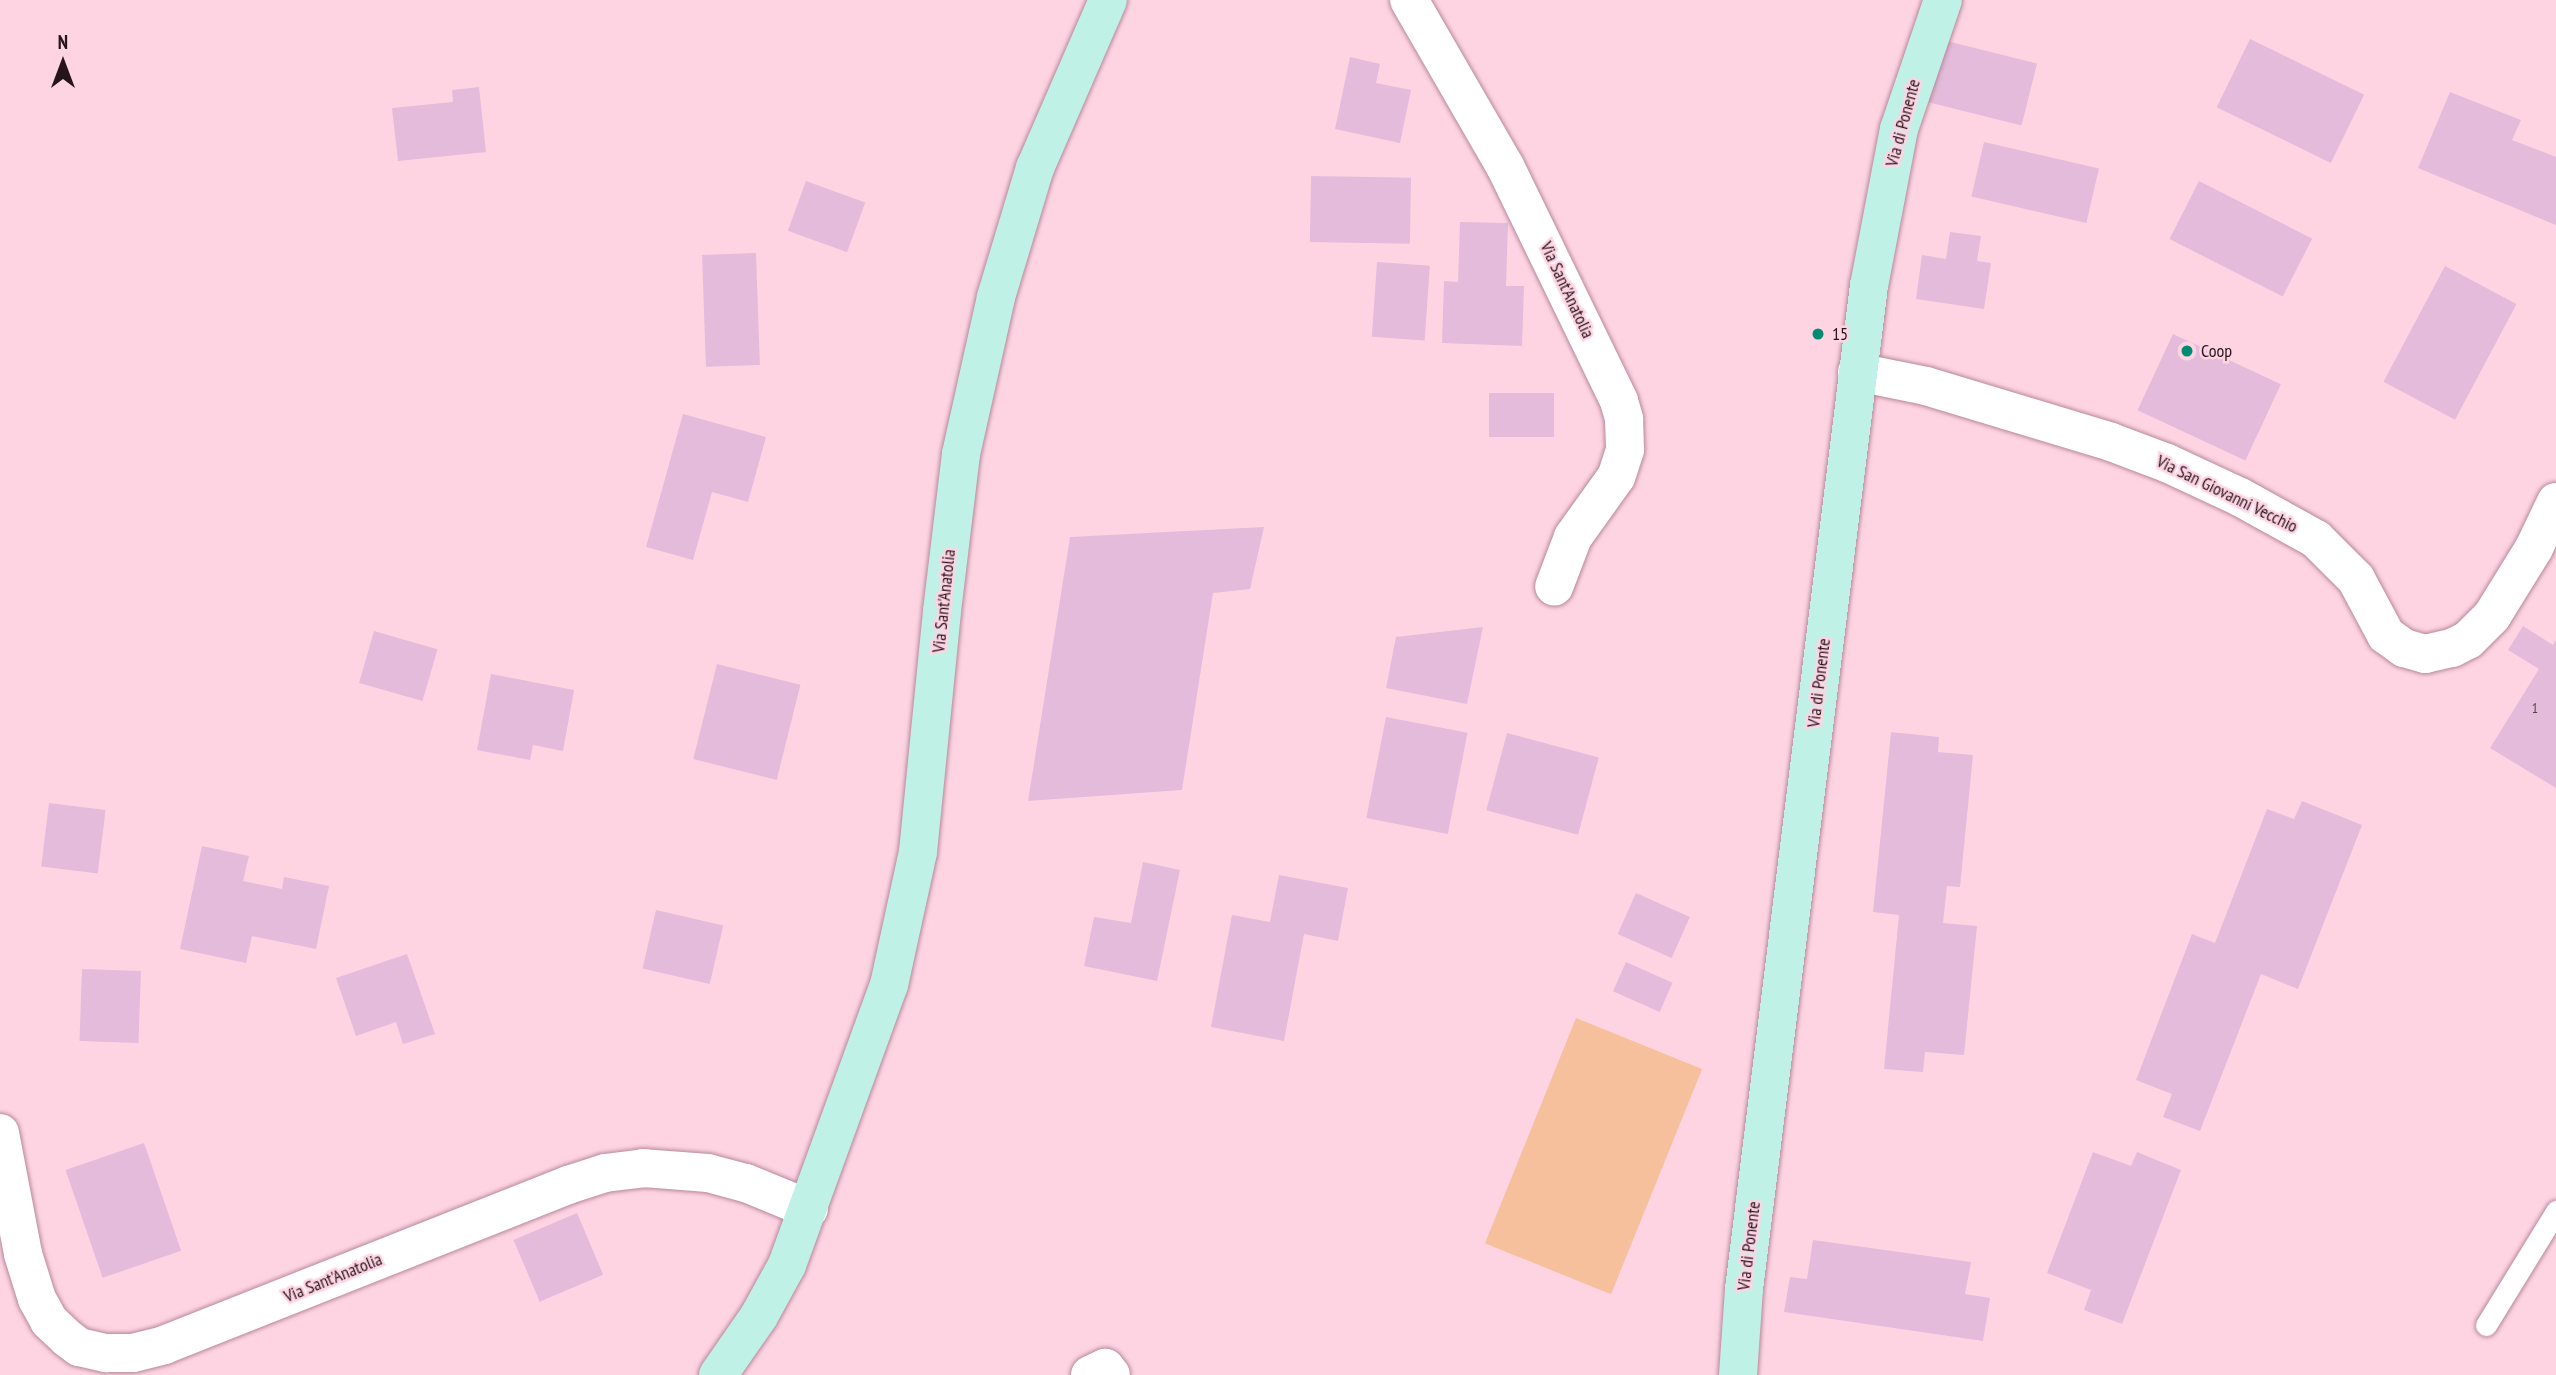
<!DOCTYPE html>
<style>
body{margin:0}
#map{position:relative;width:2556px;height:1375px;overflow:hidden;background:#fed4e3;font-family:"PT Sans Narrow",sans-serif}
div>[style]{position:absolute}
.green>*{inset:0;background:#f7c09c;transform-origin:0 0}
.building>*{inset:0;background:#e4bbdb;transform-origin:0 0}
.roads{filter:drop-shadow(0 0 2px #b8889a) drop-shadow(0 0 2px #b8889a)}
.service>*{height:21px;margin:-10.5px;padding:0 10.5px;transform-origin:10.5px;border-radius:10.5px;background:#fff}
.minor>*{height:38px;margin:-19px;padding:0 19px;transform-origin:19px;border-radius:19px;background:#fff}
.secondary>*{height:38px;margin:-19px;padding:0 19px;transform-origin:19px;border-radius:19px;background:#c0f1e7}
.dots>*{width:19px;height:19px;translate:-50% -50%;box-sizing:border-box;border:4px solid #fed4e3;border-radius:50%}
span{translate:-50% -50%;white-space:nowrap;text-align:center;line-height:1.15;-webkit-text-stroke:5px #fed4e3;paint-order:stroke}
.number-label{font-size:14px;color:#563e4b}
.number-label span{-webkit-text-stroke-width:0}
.street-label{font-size:18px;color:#26141b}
.poi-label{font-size:18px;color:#26141b}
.left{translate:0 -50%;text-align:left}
.north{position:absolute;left:28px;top:28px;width:70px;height:70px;-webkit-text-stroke:5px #fed4e3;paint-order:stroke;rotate:0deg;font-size:19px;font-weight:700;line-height:28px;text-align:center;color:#26141b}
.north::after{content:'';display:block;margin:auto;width:24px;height:32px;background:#26141b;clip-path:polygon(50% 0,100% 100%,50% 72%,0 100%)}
</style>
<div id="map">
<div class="green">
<i style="left:1576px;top:1018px;width:136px;height:243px;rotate:22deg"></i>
</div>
<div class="building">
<i style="left:1939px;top:39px;width:101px;height:64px;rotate:14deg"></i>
<i style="left:2250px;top:39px;width:127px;height:76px;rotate:26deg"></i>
<i style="clip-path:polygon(1350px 57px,1380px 64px,1376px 83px,1411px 90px,1400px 143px,1335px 129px)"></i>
<i style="clip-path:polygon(479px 87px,486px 152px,398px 161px,392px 108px,453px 102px,452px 90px)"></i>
<i style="clip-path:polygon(2450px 92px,2521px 120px,2512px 140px,2556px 157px,2556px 225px,2418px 168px)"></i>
<i style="left:1984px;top:142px;width:118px;height:56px;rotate:13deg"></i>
<i style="left:1311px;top:176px;width:100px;height:66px;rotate:1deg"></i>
<i style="left:806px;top:181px;width:63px;height:53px;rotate:20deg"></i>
<i style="left:2199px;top:181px;width:127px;height:65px;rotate:27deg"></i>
<i style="clip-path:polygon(1460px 222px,1508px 223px,1506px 286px,1524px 286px,1522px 346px,1442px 343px,1444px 281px,1458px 282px)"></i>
<i style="clip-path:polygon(1950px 232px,1981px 236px,1977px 261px,1991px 263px,1984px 309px,1916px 299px,1922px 255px,1946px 259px)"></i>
<i style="left:756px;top:253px;width:112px;height:54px;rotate:88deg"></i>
<i style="left:1377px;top:262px;width:53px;height:75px;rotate:4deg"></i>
<i style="left:2445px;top:266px;width:81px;height:131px;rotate:28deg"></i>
<i style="left:2173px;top:334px;width:119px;height:84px;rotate:25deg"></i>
<i style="left:1489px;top:393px;width:65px;height:44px"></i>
<i style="clip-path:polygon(683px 414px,766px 437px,748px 502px,712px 492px,693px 560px,646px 547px)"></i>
<i style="clip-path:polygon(1264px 527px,1250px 589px,1213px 593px,1182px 790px,1028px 801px,1070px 537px)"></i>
<i style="clip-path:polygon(2523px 626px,2553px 645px,2556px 640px,2556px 788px,2490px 748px,2539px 669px,2508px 650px)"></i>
<i style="clip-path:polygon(1483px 627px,1467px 704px,1386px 688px,1396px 637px)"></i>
<i style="left:374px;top:631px;width:66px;height:54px;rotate:16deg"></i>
<i style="left:717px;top:664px;width:86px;height:98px;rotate:14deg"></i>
<i style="clip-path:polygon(491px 674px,574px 690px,563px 751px,533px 745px,530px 760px,477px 750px)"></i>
<i style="left:1386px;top:717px;width:83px;height:103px;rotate:11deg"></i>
<i style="clip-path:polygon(1891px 732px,1939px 737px,1938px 752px,1973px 755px,1960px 887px,1947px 886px,1943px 923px,1977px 926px,1964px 1055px,1925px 1052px,1923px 1072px,1884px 1069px,1899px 915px,1873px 912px)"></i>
<i style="left:1507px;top:733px;width:95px;height:80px;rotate:15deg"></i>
<i style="clip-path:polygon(2302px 801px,2362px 825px,2298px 989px,2261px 974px,2200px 1131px,2163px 1117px,2172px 1094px,2136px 1080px,2192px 934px,2215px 943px,2267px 809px,2294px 819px)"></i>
<i style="left:49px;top:803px;width:57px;height:64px;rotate:7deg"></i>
<i style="clip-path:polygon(202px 846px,249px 856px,243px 881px,282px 889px,284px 877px,329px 886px,316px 949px,252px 936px,246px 963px,180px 949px)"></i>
<i style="clip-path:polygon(1143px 862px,1180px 870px,1157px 981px,1084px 966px,1094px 917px,1131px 923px)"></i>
<i style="clip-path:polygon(1279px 875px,1348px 888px,1338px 941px,1304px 934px,1284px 1041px,1211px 1027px,1232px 915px,1270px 922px)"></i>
<i style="left:1636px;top:893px;width:59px;height:45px;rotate:24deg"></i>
<i style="left:656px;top:910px;width:69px;height:60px;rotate:13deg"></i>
<i style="clip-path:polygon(407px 954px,435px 1034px,403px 1044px,396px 1022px,356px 1036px,336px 978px)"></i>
<i style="left:1626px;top:962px;width:51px;height:32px;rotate:24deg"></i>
<i style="left:82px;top:969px;width:59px;height:72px;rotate:2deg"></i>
<i style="left:144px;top:1143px;width:114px;height:83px;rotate:71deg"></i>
<i style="clip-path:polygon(2093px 1152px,2131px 1166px,2137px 1152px,2181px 1170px,2122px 1324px,2084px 1310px,2091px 1290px,2047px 1273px)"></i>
<i style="left:577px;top:1213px;width:67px;height:69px;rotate:67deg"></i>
<i style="clip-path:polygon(1813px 1240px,1971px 1262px,1965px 1294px,1990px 1298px,1983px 1341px,1784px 1312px,1790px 1277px,1807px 1279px)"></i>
</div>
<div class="roads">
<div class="service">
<i style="left:2486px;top:1325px;width:134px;rotate:-58.4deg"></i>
</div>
<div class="minor">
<i style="left:1409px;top:0;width:192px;rotate:60deg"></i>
<i style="left:1505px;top:166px;width:261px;rotate:64.1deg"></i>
<i style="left:1619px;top:401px;width:19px;rotate:74deg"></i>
<i style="left:1624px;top:419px;width:31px;rotate:88deg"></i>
<i style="left:1625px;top:450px;width:28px;rotate:108deg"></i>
<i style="left:1616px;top:477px;width:74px;rotate:125.6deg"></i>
<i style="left:1573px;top:537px;width:53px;rotate:110.8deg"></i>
<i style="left:1857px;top:372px;width:70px;rotate:11.5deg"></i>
<i style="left:1926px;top:386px;width:193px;rotate:16.8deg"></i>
<i style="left:2111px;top:442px;width:60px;rotate:20.6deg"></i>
<i style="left:2167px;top:463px;width:81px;rotate:25deg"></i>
<i style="left:2240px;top:497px;width:87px;rotate:28.9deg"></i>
<i style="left:2316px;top:539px;width:57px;rotate:45deg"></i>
<i style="left:2356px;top:579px;width:64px;rotate:61.8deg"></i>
<i style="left:2386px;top:635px;width:22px;rotate:36deg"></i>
<i style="left:2404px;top:648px;width:22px;rotate:16deg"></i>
<i style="left:2425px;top:654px;width:28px;rotate:-13deg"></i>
<i style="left:2452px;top:648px;width:18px;rotate:-27deg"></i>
<i style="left:2468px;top:640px;width:34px;rotate:-45deg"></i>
<i style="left:2492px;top:616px;width:80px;rotate:-58.3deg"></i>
<i style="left:2534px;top:548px;width:51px;rotate:-64.4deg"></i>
<i style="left:0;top:1133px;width:123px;rotate:79.2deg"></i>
<i style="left:23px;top:1254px;width:47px;rotate:72.7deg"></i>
<i style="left:37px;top:1299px;width:25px;rotate:61deg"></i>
<i style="left:49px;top:1321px;width:25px;rotate:43deg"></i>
<i style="left:67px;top:1338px;width:15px;rotate:37deg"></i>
<i style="left:79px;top:1347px;width:28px;rotate:13deg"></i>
<i style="left:106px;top:1353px;width:27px"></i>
<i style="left:133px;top:1353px;width:32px;rotate:-14deg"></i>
<i style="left:164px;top:1345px;width:435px;rotate:-21.6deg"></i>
<i style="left:568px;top:1185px;width:39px;rotate:-18deg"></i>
<i style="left:605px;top:1173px;width:38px;rotate:-7deg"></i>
<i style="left:643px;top:1168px;width:65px;rotate:4.4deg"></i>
<i style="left:708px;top:1173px;width:39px;rotate:15deg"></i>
<i style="left:746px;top:1183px;width:68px;rotate:22.4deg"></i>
<i style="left:1090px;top:1375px;width:17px;rotate:-25deg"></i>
<i style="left:1105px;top:1368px;width:9px;rotate:49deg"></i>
</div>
<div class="secondary">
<i style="left:718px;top:1375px;width:72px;rotate:-55.2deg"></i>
<i style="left:759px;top:1316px;width:58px;rotate:-61.2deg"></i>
<i style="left:787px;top:1265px;width:298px;rotate:-70deg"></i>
<i style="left:889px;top:985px;width:136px;rotate:-77.7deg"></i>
<i style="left:918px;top:852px;width:242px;rotate:-84.3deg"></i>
<i style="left:942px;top:611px;width:158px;rotate:-83.1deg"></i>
<i style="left:961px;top:454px;width:161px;rotate:-77.4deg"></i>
<i style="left:996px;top:297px;width:135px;rotate:-73.2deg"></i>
<i style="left:1035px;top:168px;width:183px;rotate:-66.5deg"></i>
<i style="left:1738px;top:1375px;width:86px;rotate:-86deg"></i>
<i style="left:1744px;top:1289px;width:1011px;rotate:-82.9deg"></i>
<i style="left:1869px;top:286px;width:160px;rotate:-79.2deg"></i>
<i style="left:1899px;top:129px;width:136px;rotate:-71.2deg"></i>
</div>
</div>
<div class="dots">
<i style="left:1818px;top:334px;background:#008b72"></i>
<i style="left:2187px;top:351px;background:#008b72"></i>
</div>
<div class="number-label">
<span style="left:2535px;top:708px">1</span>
</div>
<div class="street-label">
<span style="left:1903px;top:123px;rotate:-75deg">Via di Ponente</span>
<span style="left:1567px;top:290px;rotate:65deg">Via Sant'Anatolia</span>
<span style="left:2227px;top:494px;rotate:26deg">Via San Giovanni Vecchio</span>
<span style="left:944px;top:601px;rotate:-84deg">Via Sant'Anatolia</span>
<span style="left:1819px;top:683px;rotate:-83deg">Via di Ponente</span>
<span style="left:1749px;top:1246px;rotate:-83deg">Via di Ponente</span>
<span style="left:333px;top:1278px;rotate:-22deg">Via Sant'Anatolia</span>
</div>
<div class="poi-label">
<span class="left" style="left:1832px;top:334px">15</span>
<span class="left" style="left:2201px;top:351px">Coop</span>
</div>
<div class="north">N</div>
</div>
